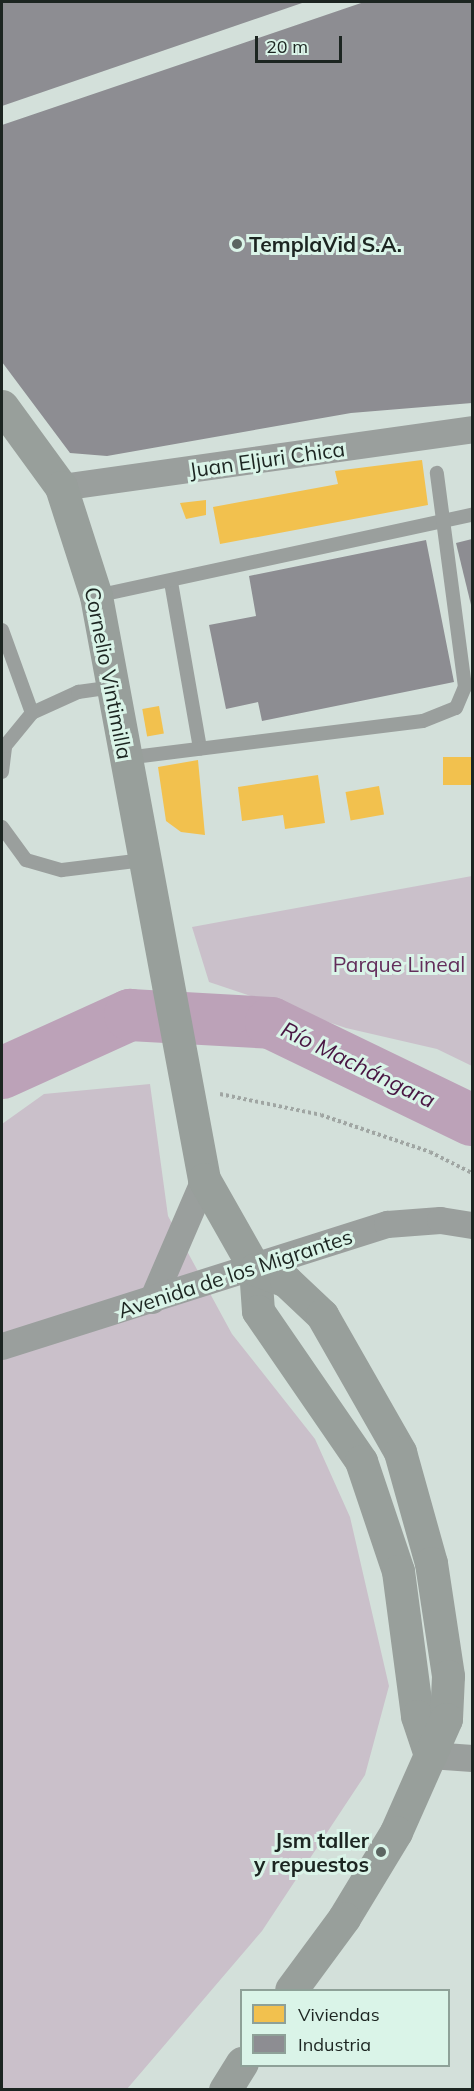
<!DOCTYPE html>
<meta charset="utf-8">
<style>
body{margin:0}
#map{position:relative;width:474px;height:2091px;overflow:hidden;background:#d3e0da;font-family:Mulish,sans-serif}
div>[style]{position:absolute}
.green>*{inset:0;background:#cac0ca}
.homes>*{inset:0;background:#f2c14e;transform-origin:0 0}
.industry>*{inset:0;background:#8d8d92}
.river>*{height:52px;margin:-26px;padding:0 26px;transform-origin:26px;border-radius:26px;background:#bca2b8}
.path>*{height:4px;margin-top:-2px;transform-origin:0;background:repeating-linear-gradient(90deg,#a0a6a3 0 3px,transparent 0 6px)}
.lane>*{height:14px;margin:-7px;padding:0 7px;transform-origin:7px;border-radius:7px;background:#9a9f9d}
.street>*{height:27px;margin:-13.5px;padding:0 13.5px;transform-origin:13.5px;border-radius:13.5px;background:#9a9f9d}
.secondary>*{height:33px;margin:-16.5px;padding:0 16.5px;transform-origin:16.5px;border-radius:16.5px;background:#989f9b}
.dots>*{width:16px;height:16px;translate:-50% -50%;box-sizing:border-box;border:3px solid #daf4e8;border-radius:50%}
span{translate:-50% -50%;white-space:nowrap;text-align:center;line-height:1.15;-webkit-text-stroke:6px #daf4e8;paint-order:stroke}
.poi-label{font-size:21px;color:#1c2521;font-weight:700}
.left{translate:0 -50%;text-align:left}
.right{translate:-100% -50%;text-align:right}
.street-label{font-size:21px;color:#1c2521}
.park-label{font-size:21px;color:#632e5b}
.water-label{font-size:22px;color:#481542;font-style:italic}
.frame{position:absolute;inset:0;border:3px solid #1c2521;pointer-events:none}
.legend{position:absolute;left:240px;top:1989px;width:210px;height:78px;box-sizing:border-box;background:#daf4e8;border:2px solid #8ea198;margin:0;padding:8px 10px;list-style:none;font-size:18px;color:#1c2521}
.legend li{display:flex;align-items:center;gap:12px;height:30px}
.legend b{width:30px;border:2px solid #8ea198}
.scale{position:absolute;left:255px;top:36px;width:87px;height:27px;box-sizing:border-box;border:3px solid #1c2521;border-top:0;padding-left:8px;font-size:18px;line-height:21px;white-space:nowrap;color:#1c2521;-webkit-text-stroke:4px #daf4e8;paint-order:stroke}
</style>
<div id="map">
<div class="green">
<i style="clip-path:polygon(472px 876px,472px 1066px,437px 1049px,346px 1028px,209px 982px,192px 927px)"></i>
<i style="clip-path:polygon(150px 1084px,168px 1216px,232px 1334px,315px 1439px,350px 1517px,389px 1686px,365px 1775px,262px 1931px,127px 2089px,2px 2089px,2px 1124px,44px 1094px)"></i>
</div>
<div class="homes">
<i style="clip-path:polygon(422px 460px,428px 505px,220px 544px,213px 507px,338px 484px,335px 471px)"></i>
<i style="clip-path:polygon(206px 500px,206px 515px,186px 519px,180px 503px)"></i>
<i style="left:159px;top:706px;width:28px;height:17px;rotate:80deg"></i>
<i style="left:472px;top:757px;width:28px;height:29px;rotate:90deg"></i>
<i style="clip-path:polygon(198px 760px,205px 835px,181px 832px,166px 821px,158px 767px)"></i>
<i style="clip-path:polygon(318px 775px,325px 823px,285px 829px,283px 815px,242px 821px,238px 787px)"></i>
<i style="left:379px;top:786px;width:29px;height:34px;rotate:80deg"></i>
</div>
<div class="industry">
<i style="clip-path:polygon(2px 2px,305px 2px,2px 106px)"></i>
<i style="clip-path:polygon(364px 2px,472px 2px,472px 403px,351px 413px,107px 456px,70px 453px,2px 362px,2px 125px)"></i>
<i style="clip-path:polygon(472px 539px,472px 609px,456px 543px)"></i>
<i style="clip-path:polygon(426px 540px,454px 682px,262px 721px,258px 702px,226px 709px,209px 625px,256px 616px,249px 576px)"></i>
</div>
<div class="river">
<i style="left:2px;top:1073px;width:141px;rotate:-24.4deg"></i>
<i style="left:130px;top:1015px;width:141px;rotate:3.2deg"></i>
<i style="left:271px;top:1023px;width:223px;rotate:25.8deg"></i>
</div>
<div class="path">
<i style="left:220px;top:1094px;width:103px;rotate:11.7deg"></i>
<i style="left:321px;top:1115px;width:115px;rotate:18.7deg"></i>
<i style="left:430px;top:1152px;width:47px;rotate:26.6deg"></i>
</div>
<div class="lane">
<i style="left:171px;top:582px;width:169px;rotate:80.1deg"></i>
<i style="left:96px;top:596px;width:385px;rotate:-12.2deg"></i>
<i style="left:2px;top:630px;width:88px;rotate:70.1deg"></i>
<i style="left:126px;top:758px;width:299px;rotate:-7.1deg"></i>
<i style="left:423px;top:721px;width:35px;rotate:-22deg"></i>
<i style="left:456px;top:708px;width:23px;rotate:-67deg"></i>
<i style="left:465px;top:687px;width:216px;rotate:-97.5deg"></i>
<i style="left:2px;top:772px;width:26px;rotate:-83deg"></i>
<i style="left:5px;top:746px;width:43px;rotate:-50.7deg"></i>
<i style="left:32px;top:713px;width:51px;rotate:-24.5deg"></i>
<i style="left:78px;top:692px;width:35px;rotate:-8deg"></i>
<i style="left:2px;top:827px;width:41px;rotate:54deg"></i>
<i style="left:26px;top:860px;width:37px;rotate:16deg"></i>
<i style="left:62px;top:870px;width:82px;rotate:-7deg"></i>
</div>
<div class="street">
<i style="left:61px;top:487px;width:415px;rotate:-8deg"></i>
<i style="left:152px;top:1300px;width:132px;rotate:-66.7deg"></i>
<i style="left:2px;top:1346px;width:404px;rotate:-17.6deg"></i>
<i style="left:387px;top:1224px;width:53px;rotate:-4.3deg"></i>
<i style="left:440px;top:1220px;width:32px;rotate:9deg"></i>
<i style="left:430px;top:1755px;width:42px;rotate:4.1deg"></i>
</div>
<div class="secondary">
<i style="left:2px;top:406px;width:100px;rotate:53.9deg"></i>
<i style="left:61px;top:487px;width:114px;rotate:72.2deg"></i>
<i style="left:96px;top:596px;width:593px;rotate:79.51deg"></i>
<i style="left:204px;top:1179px;width:103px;rotate:60.5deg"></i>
<i style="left:255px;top:1269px;width:42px;rotate:85.9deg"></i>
<i style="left:258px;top:1311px;width:182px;rotate:55.5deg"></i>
<i style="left:361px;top:1461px;width:116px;rotate:71.4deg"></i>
<i style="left:398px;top:1571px;width:146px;rotate:82.5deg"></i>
<i style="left:417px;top:1716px;width:41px;rotate:71.6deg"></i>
<i style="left:255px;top:1269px;width:33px;rotate:21deg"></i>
<i style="left:286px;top:1281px;width:50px;rotate:43.4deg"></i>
<i style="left:322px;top:1315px;width:158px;rotate:60.3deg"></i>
<i style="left:400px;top:1452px;width:115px;rotate:74.4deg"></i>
<i style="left:431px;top:1563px;width:114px;rotate:81.4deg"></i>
<i style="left:448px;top:1676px;width:43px;rotate:92.7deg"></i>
<i style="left:446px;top:1719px;width:124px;rotate:113.9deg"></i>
<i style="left:396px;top:1832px;width:100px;rotate:121.2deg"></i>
<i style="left:344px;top:1918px;width:89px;rotate:126.4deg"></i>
<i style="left:225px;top:2090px;width:32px;rotate:-58deg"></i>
</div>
<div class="dots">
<i style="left:237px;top:244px;background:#5c6662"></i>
<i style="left:381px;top:1852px;background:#5c6662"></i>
</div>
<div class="poi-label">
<span class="left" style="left:249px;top:244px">TemplaVid S.A.</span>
<span class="right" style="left:369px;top:1852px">Jsm taller<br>y repuestos</span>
</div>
<div class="street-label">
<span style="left:267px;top:459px;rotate:-8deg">Juan Eljuri Chica</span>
<span style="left:109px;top:673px;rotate:79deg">Cornelio Vintimilla</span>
<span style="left:235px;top:1273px;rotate:-18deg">Avenida de los Migrantes</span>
</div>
<div class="park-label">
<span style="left:399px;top:964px">Parque Lineal</span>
</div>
<div class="water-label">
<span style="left:358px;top:1065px;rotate:26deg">Río Machángara</span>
</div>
<div class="frame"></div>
<ul class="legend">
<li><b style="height:16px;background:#f2c14e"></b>Viviendas</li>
<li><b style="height:16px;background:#8d8d92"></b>Industria</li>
</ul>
<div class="scale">20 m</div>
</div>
